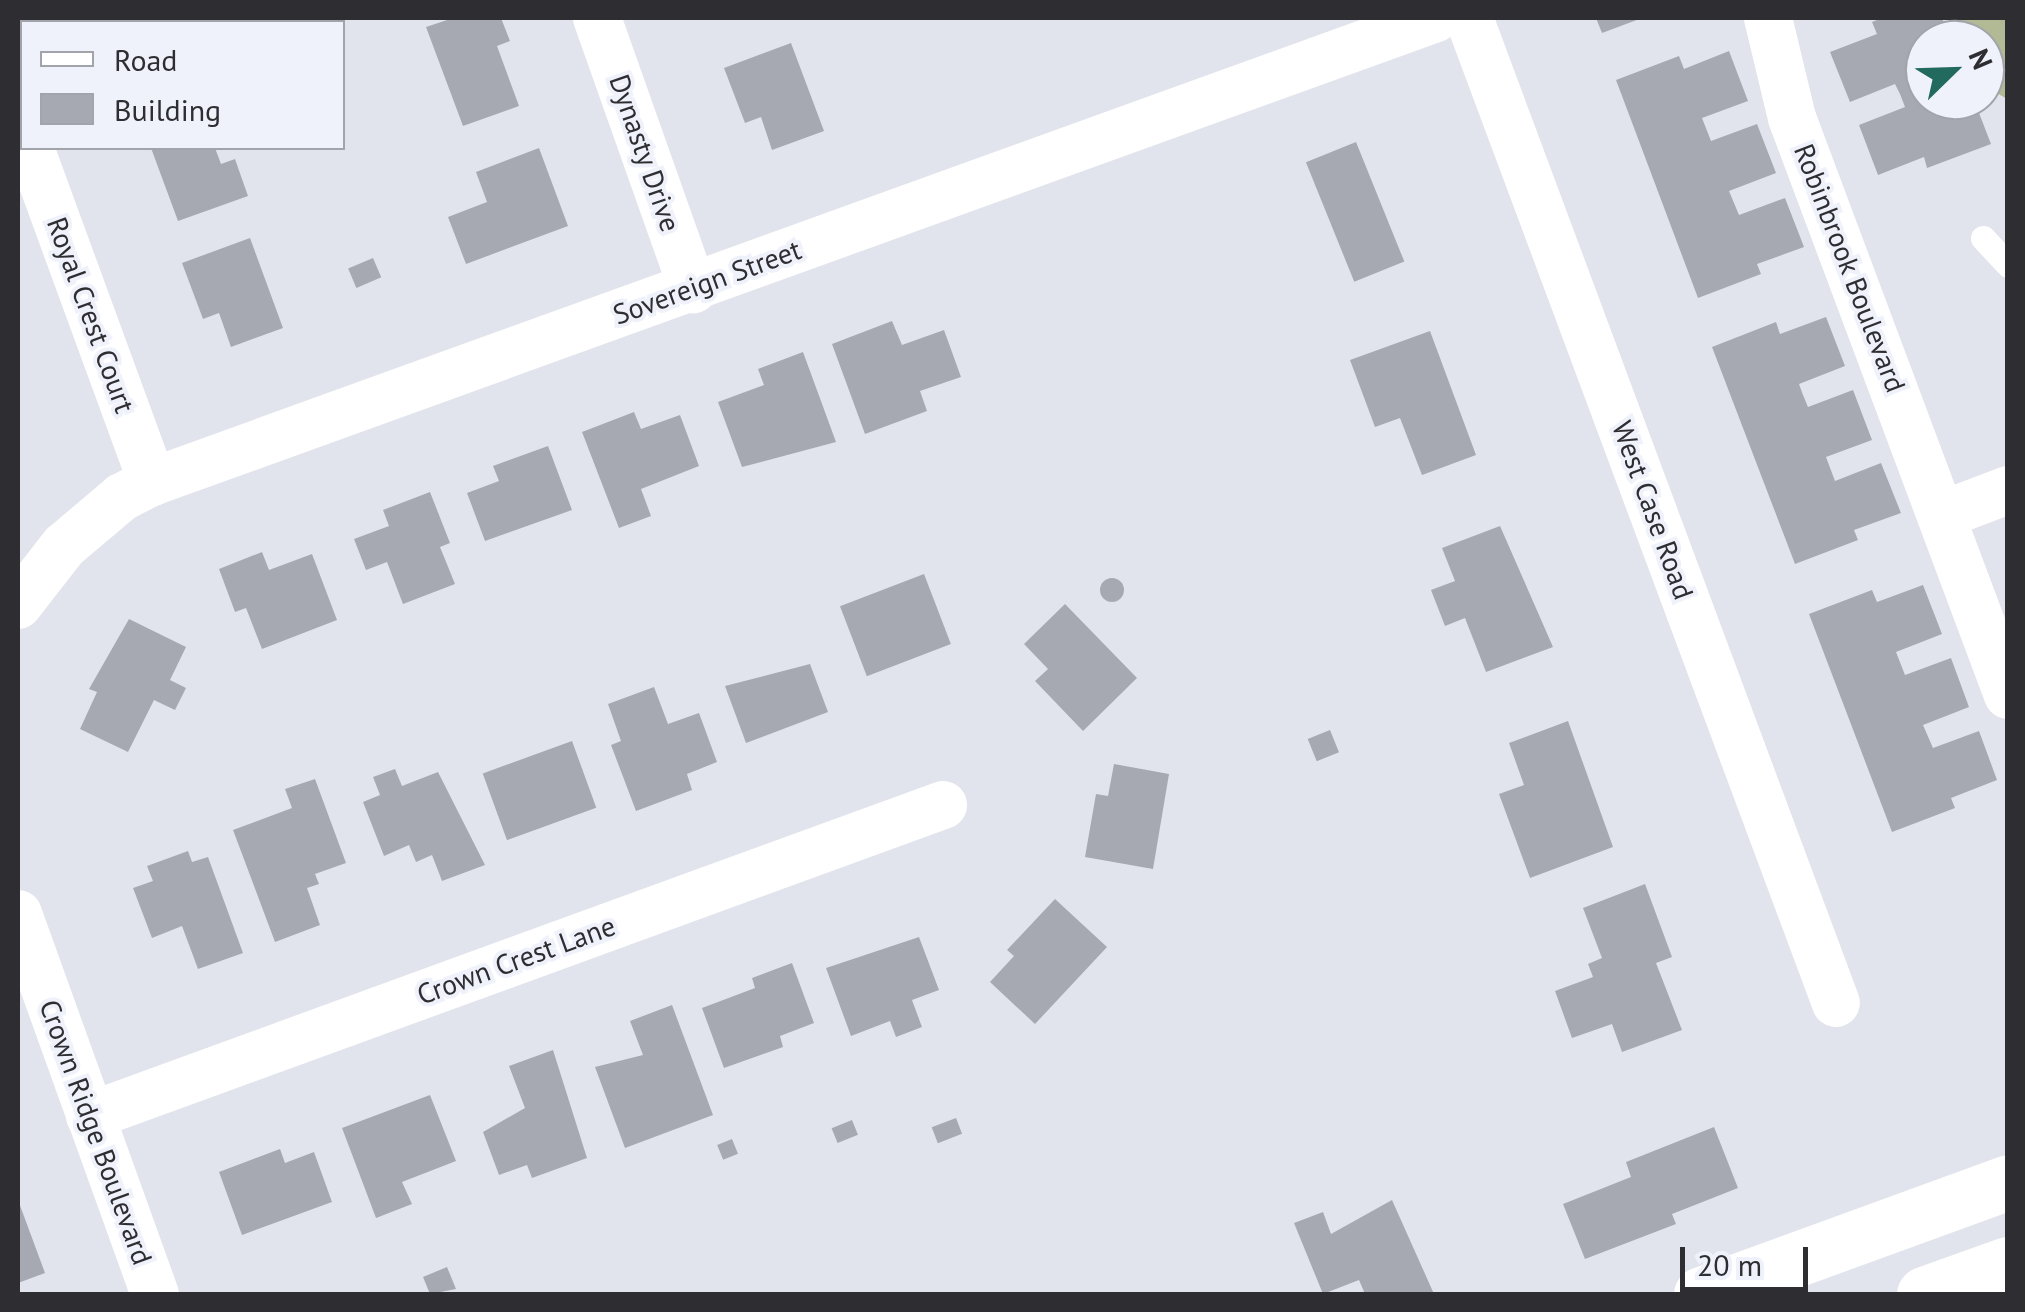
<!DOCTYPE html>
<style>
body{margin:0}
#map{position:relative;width:2025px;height:1312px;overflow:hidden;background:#e2e4ed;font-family:"PT Sans",sans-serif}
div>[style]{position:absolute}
.green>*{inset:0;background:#b2b995}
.building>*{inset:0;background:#a6a9b1;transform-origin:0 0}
.round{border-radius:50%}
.service>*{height:25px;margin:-12.5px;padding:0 12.5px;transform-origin:12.5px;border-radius:12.5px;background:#fff}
.minor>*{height:48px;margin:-24px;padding:0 24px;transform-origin:24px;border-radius:24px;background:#fff}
.primary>*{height:55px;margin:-27.5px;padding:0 27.5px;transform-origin:27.5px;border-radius:27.5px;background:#fff}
span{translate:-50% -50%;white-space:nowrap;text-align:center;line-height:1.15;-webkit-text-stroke:8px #eff2fb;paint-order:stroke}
.street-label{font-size:28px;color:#2e2e32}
.frame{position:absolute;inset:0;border:20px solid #2e2e32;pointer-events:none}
.legend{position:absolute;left:20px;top:20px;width:325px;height:130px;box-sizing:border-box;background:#eff2fb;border:2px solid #a2a4ab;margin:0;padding:12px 18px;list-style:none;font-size:30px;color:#2e2e32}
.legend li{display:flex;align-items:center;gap:20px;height:50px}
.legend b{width:50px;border:2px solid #a2a4ab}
.north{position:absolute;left:1905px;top:20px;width:100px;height:100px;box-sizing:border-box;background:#eff2fb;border:2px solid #a2a4ab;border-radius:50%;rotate:67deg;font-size:28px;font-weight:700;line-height:40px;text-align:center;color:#2e2e32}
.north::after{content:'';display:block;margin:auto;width:35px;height:45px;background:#22695e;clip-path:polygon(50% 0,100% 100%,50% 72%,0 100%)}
.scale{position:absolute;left:1680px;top:1247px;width:128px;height:45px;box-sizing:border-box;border:5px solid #2e2e32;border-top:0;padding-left:12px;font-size:30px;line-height:35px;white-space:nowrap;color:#2e2e32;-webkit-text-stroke:8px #eff2fb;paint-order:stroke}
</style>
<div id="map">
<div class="green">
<i style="clip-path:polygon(1949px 18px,2007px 18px,2007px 99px,1985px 86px,1985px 40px,1958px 40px)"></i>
</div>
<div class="building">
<i style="left:144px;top:18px;width:111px;height:5px"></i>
<i style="clip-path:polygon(453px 18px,501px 18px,510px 41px,497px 46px,519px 106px,463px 126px,426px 27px)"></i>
<i style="clip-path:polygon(1596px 18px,1642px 18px,1602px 33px)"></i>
<i style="clip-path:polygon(1882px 18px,1942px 18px,1951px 40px,1925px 40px,1925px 100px,1974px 100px,1991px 144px,1927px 168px,1924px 157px,1878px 175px,1859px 125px,1905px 107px,1900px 94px,1895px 84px,1850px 102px,1830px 52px,1877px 34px,1872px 22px)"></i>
<i style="clip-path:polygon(791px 43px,824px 131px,772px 150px,761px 117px,745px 123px,724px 68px)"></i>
<i style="clip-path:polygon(1729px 51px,1748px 101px,1702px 118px,1711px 141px,1757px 124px,1776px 173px,1729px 191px,1739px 215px,1785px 198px,1804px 247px,1757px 264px,1761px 274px,1698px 298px,1616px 80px,1679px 56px,1684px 69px)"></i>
<i style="left:1356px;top:142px;width:129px;height:54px;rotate:68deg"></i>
<i style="clip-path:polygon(151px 148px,215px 148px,221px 164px,235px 159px,248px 196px,178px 221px)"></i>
<i style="clip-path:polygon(539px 148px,568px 226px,466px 264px,448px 217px,487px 202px,476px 172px)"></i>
<i style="clip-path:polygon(250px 238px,283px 328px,231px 347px,219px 313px,203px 319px,182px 263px)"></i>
<i style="left:373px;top:258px;width:21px;height:27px;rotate:67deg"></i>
<i style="clip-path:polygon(1826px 317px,1845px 366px,1799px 384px,1803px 395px,1808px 407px,1853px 390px,1872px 440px,1826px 457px,1835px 481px,1881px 463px,1901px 513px,1854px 530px,1858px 540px,1795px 564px,1712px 347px,1776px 322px,1780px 334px)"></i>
<i style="clip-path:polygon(892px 321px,902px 345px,944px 330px,961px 377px,920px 391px,927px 411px,865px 434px,832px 344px)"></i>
<i style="clip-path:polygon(1430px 331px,1476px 455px,1422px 475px,1400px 418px,1375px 427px,1350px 360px)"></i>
<i style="clip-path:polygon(803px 352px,836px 442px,742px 467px,718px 402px,764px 385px,758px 369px)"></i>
<i style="clip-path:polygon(634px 412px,641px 429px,680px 415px,699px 466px,641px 489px,651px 516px,619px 528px,582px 432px)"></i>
<i style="clip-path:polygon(548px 446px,572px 510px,485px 541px,467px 493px,499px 481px,493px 466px)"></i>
<i style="clip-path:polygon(430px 492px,450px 543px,440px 547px,455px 584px,403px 604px,387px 562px,366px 570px,354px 539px,389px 526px,383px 510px)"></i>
<i style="clip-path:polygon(1500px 526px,1553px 647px,1486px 672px,1465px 618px,1445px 626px,1431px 590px,1455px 581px,1442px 548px)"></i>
<i style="clip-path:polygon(262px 552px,269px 570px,312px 554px,337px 620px,262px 649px,246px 608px,235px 612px,219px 569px)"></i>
<i style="left:924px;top:574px;width:75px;height:90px;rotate:69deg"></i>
<i class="round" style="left:1100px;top:578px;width:24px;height:24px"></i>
<i style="clip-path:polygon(1923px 585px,1942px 634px,1896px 652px,1905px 675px,1951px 658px,1969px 707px,1923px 725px,1933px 748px,1979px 731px,1997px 780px,1951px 798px,1955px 808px,1892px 832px,1809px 614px,1872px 590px,1877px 602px)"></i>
<i style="clip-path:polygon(1065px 604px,1137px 678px,1083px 731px,1035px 681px,1048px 669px,1024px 644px)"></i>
<i style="clip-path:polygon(129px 619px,186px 647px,170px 680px,186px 688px,175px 710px,154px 700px,128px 752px,80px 729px,97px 692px,89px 689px)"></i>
<i style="clip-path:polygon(810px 664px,828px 712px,746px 743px,725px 686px)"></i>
<i style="clip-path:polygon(654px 687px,668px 724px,699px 713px,717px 762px,687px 774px,692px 790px,636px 811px,611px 745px,621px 741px,608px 704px)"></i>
<i style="clip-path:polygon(1568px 721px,1613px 847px,1530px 878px,1499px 794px,1524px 785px,1509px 743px)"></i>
<i style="left:1330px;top:730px;width:24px;height:24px;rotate:68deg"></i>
<i style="left:572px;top:741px;width:71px;height:95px;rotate:70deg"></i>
<i style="clip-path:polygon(1114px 764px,1169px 774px,1153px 869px,1085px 857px,1096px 794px,1108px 796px)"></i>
<i style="clip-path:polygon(395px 769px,402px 786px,438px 772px,485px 865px,442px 881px,432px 855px,416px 862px,409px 845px,384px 856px,363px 802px,380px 795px,373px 777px)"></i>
<i style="clip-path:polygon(315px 779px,346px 863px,315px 874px,319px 884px,307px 888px,320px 925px,275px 942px,233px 830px,292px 808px,285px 789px)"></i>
<i style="clip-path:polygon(188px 851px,192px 862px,208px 857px,243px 953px,198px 969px,182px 926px,152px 938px,133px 888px,153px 881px,147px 866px)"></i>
<i style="clip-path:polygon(1645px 884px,1672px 957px,1656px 963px,1682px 1030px,1622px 1052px,1612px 1024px,1572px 1038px,1555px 991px,1593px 977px,1588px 964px,1602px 958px,1583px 908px)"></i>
<i style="clip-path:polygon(1055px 899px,1107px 947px,1035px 1024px,990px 982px,1014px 956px,1007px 950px)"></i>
<i style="clip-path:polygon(919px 937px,939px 990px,912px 1000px,922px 1027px,896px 1037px,890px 1021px,851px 1036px,826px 968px)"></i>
<i style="clip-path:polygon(792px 963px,814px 1023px,780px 1036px,783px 1047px,724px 1068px,702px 1008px,755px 988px,752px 978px)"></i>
<i style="clip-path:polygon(672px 1005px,713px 1115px,625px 1148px,595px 1067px,643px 1055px,630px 1021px)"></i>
<i style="clip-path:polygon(553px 1050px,587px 1158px,532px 1178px,527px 1165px,499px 1175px,483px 1132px,525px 1108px,509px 1066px)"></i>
<i style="clip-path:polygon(430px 1095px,456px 1161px,402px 1182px,412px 1204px,376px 1218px,342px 1128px)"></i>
<i style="left:956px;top:1118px;width:17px;height:26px;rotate:69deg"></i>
<i style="left:852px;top:1120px;width:16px;height:22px;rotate:68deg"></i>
<i style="clip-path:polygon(1714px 1127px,1738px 1188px,1672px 1214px,1676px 1224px,1585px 1259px,1563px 1204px,1631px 1177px,1626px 1162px)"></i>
<i style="left:732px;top:1139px;width:16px;height:16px;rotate:68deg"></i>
<i style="clip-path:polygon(280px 1149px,285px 1163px,314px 1152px,332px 1202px,242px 1235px,219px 1172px)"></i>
<i style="clip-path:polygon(18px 1200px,45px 1273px,18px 1283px)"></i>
<i style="clip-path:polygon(1392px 1200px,1434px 1294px,1365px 1294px,1359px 1280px,1323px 1294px,1294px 1223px,1323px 1212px,1331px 1234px)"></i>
<i style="clip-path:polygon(447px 1267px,456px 1289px,430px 1294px,423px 1277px)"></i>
</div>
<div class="service">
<i style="left:1983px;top:238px;width:37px;rotate:47deg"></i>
</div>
<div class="minor">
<i style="left:597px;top:18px;width:288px;rotate:70.5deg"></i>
<i style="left:1469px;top:18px;width:1051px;rotate:69.57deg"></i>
<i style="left:1768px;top:18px;width:103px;rotate:76.5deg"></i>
<i style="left:1792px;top:118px;width:616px;rotate:69.48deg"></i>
<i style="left:30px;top:148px;width:356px;rotate:69.9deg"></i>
<i style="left:1945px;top:514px;width:67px;rotate:-20.9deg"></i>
<i style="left:18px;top:605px;width:75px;rotate:-52.1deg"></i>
<i style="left:64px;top:546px;width:76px;rotate:-40.2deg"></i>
<i style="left:122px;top:497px;width:34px;rotate:-27deg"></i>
<i style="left:152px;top:482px;width:1365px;rotate:-19.87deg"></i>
<i style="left:18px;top:914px;width:404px;rotate:70.2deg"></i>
<i style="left:90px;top:1116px;width:908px;rotate:-20.03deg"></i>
</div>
<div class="primary">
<i style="left:1701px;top:1294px;width:327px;rotate:-20deg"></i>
<i style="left:1924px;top:1294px;width:89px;rotate:-19.7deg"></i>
</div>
<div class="street-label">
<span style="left:645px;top:153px;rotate:71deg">Dynasty Drive</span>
<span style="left:1850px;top:268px;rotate:69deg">Robinbrook Boulevard</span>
<span style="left:707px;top:282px;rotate:-20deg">Sovereign Street</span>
<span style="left:91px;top:315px;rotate:70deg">Royal Crest Court</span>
<span style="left:1653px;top:510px;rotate:70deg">West Case Road</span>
<span style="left:516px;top:960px;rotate:-20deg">Crown Crest Lane</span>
<span style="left:96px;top:1132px;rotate:70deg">Crown Ridge Boulevard</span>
</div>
<div class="frame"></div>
<ul class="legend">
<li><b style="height:12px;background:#fff"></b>Road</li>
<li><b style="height:28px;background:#a6a9b1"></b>Building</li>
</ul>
<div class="north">N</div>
<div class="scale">20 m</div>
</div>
